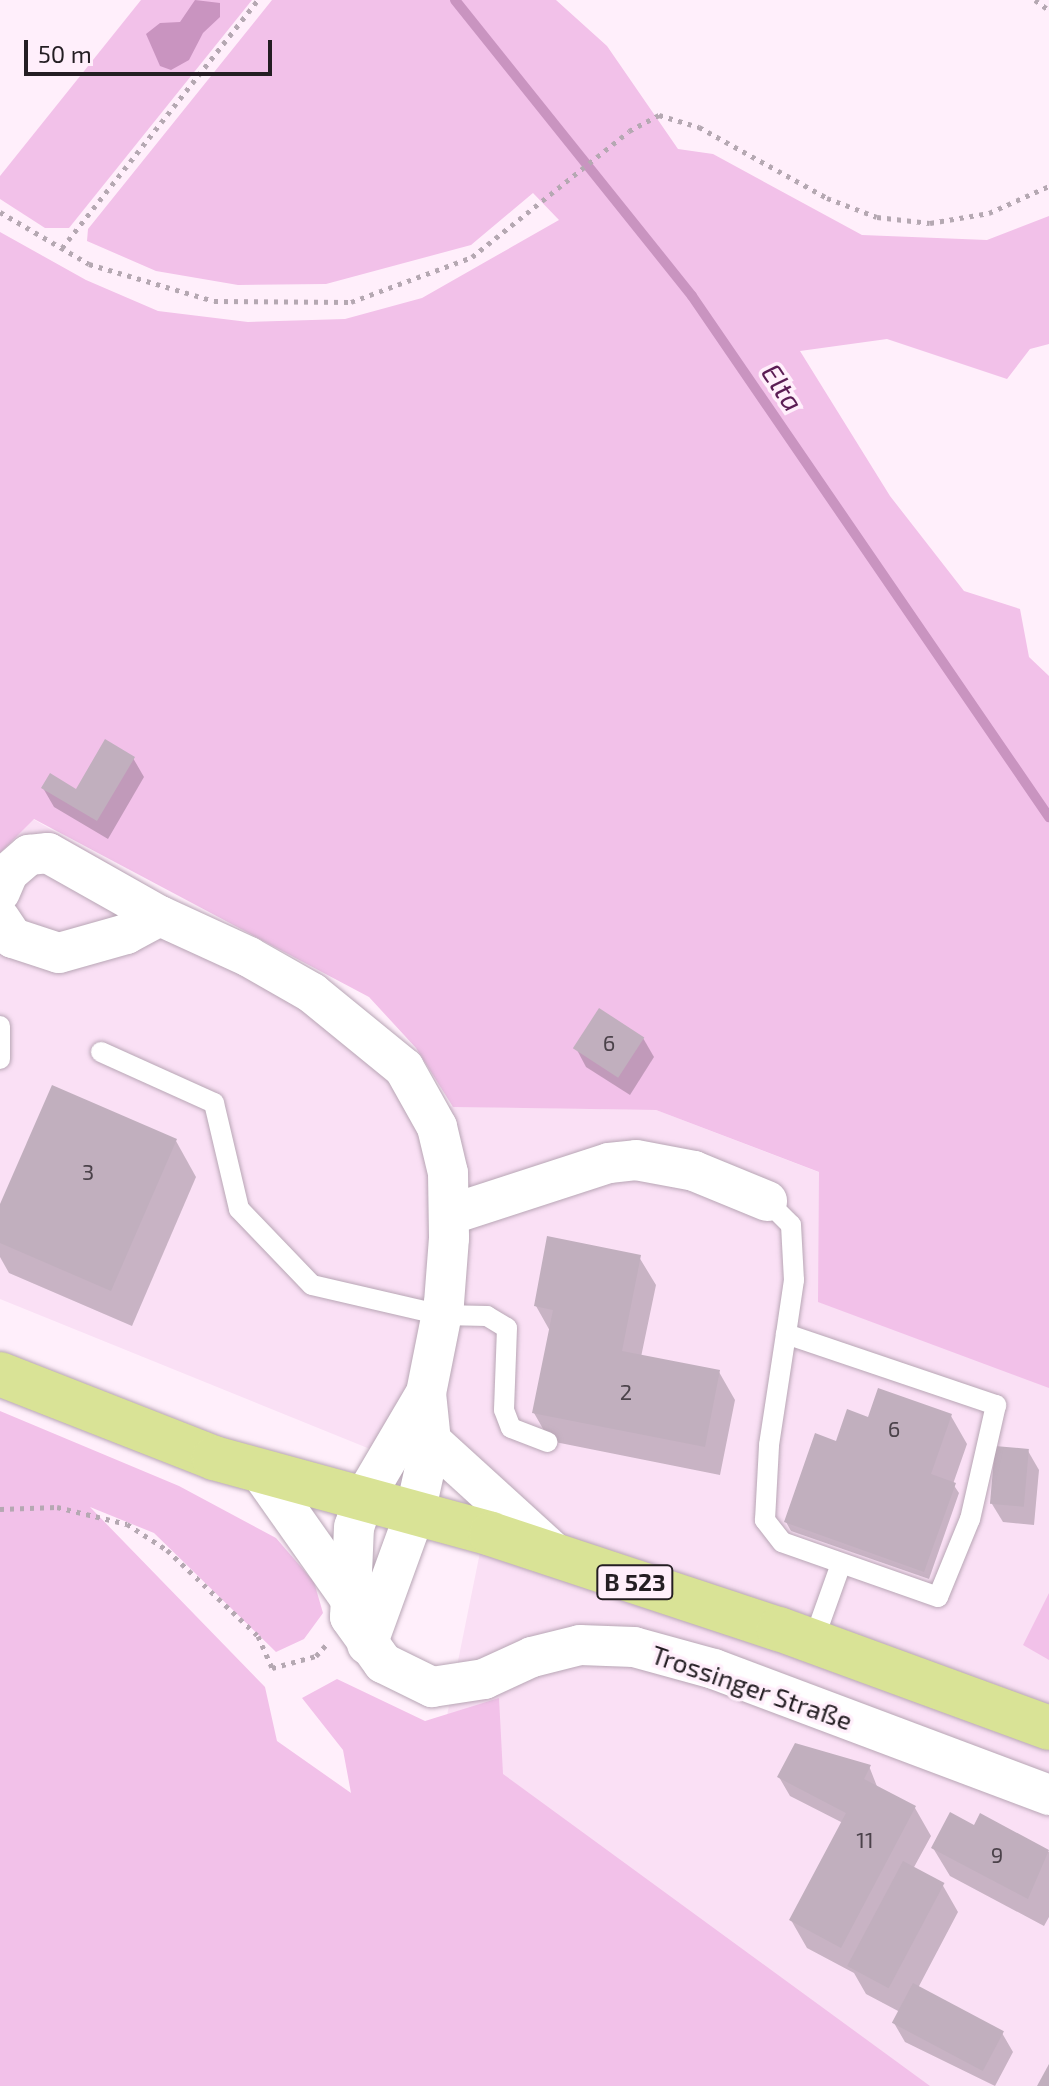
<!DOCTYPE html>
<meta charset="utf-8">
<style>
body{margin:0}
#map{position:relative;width:1049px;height:2086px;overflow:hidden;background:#ffeffb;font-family:"Exo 2",sans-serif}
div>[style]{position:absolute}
.built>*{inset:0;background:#fae0f5}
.green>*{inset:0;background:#f2c1e9}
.water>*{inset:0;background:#c994c0}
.shadow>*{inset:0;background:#0003}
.stream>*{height:10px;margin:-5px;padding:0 5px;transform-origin:5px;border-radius:5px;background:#c994c0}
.building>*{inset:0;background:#c1afbe;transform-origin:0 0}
.path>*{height:5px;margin-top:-2.5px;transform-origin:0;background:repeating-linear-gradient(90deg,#b5a8b2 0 4px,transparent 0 10px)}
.roads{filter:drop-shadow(0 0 2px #b8a6b5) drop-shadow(0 0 2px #b8a6b5)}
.service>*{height:20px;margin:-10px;padding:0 10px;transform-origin:10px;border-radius:10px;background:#fff}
.minor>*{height:40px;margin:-20px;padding:0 20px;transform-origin:20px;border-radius:20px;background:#fff}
.primary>*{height:44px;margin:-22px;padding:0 22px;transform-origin:22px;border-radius:22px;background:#d9e396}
span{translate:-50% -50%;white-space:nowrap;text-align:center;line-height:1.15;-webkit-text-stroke:7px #ffeffb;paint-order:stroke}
.number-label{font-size:22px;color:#4b424a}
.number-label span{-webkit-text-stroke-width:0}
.shield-label span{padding:2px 6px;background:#ffeffb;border:2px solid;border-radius:6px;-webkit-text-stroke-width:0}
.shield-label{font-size:24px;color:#241e23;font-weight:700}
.street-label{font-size:26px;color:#241e23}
.water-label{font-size:28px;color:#5b1c54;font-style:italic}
.scale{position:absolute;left:24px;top:40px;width:248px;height:36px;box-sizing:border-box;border:4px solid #241e23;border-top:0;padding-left:10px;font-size:24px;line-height:28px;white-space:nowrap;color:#241e23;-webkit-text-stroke:6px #ffeffb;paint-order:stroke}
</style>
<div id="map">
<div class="built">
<i style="clip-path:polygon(33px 819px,357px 1007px,425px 1106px,656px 1110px,821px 1173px,1049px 1385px,1049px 2086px,927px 2086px,440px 1750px,491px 1498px,0 1299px,0 853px)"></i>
</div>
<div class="green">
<i style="clip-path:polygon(141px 0,252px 0,69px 228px,45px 228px,0 199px,0 176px)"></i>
<i style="clip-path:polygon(272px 0,556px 0,607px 46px,678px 149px,713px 154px,862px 235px,987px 240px,1049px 216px,1049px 344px,1030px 349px,1007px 379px,887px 339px,800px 351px,890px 496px,964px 591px,1020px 609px,1029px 657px,1049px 676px,1049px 1388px,818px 1302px,819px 1172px,656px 1110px,453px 1107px,416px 1048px,369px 997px,34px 819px,0 853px,0 232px,86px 280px,158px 311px,248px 322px,345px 319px,422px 298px,559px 220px,533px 193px,471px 245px,326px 284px,238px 285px,156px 271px,87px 241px,88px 229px)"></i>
<i style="clip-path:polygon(0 1411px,179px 1486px,276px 1538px,314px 1582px,323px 1613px,304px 1639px,276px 1652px,154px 1533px,90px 1507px,265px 1687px,277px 1741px,351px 1793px,343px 1750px,302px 1698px,337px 1679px,425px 1721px,499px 1698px,503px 1774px,930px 2086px,0 2086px)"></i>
<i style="clip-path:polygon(1049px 1593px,1049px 1660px,1023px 1645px)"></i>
</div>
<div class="water">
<i style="clip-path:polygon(195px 0,220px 3px,220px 17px,203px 33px,189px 60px,171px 70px,160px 66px,146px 34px,160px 23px,180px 22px)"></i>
</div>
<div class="shadow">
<i style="clip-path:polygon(133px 758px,144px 777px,108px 839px,54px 807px,43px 788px,76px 792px)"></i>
<i style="clip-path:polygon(643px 1038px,654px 1057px,630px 1095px,586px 1067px,576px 1048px)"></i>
<i style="clip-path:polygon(176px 1141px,196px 1177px,132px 1326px,9px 1273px,0 1257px,0 1209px)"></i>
<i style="clip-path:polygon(639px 1257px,656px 1285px,641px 1357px,719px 1372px,735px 1400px,720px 1475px,550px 1441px,534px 1413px,550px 1331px,536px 1306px)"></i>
<i style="clip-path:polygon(951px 1416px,967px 1444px,953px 1484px,959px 1493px,929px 1579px,791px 1531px,786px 1522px,837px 1443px,869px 1419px)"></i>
<i style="clip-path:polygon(1028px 1451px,1039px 1470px,1034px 1525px,1003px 1522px,992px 1504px)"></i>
<i style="clip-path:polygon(869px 1766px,878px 1789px,915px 1808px,931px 1836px,913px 1869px,942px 1884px,958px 1912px,918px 1988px,1002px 2033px,1013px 2052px,995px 2086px,905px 2042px,894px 2023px,900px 2012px,866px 1994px,854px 1973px,807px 1948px,791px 1920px,843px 1823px,790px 1796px,779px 1777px)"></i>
<i style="clip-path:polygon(981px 1816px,1049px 1852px,1049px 1917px,1044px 1926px,950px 1876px,933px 1848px,975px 1828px)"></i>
</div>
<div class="stream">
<i style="left:455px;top:0;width:379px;rotate:51.3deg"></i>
<i style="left:692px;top:296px;width:632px;rotate:55.58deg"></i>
</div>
<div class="building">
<i style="clip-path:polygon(105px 739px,135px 757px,97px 821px,41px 788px,50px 773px,76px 789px)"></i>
<i style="left:599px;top:1008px;width:54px;height:48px;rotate:33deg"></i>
<i style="clip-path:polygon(52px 1085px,177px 1139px,111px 1291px,0 1243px,0 1204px)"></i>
<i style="clip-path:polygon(547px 1236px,641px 1255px,622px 1351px,720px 1370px,705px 1447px,532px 1413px,553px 1310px,534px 1306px)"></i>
<i style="clip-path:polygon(878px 1388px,952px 1414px,931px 1474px,956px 1483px,924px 1572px,784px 1522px,815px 1433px,836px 1441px,847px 1409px,868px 1417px)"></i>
<i style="left:995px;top:1446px;width:34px;height:58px;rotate:5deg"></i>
<i style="clip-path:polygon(795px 1743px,871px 1765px,864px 1779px,916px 1806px,841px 1948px,789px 1920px,846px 1813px,777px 1777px)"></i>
<i style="clip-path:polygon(950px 1812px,974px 1825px,980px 1813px,1049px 1850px,1028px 1899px,931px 1848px)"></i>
<i style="left:903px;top:1861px;width:47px;height:119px;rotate:28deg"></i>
<i style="left:913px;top:1983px;width:103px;height:45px;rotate:28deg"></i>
<i style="clip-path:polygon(1049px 2064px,1049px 2086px,1037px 2086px)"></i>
</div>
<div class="path">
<i style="left:1035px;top:0;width:17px;rotate:36deg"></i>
<i style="left:0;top:212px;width:103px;rotate:30.3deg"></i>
<i style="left:89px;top:264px;width:130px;rotate:16.5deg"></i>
<i style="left:214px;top:301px;width:137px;rotate:0.4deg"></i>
<i style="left:351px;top:302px;width:129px;rotate:-20.4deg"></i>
<i style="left:472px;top:257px;width:201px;rotate:-38.7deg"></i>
<i style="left:629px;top:131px;width:34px;rotate:-28deg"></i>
<i style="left:659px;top:115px;width:42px;rotate:16.7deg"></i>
<i style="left:699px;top:127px;width:146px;rotate:29deg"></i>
<i style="left:827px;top:198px;width:53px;rotate:20.8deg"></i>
<i style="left:877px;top:217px;width:53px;rotate:6.5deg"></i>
<i style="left:930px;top:223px;width:60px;rotate:-9.6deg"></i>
<i style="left:989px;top:213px;width:66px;rotate:-24.2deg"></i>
<i style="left:62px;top:248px;width:316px;rotate:-51.7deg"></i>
<i style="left:0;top:1509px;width:57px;rotate:-2deg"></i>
<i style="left:57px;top:1507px;width:72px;rotate:13.7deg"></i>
<i style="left:127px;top:1524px;width:48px;rotate:33deg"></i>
<i style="left:167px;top:1550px;width:125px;rotate:43.4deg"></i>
<i style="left:258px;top:1636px;width:35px;rotate:66deg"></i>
<i style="left:272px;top:1668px;width:46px;rotate:-15.3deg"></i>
<i style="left:316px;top:1656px;width:15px;rotate:-48deg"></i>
</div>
<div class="roads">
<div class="service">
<i style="left:0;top:1026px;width:33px;rotate:90deg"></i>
<i style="left:101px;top:1052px;width:124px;rotate:24.3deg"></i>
<i style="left:214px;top:1103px;width:109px;rotate:76.7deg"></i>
<i style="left:239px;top:1209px;width:105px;rotate:46.2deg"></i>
<i style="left:312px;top:1285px;width:133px;rotate:13deg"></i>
<i style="left:442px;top:1315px;width:45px;rotate:1.3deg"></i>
<i style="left:487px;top:1316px;width:23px;rotate:31deg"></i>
<i style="left:507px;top:1328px;width:82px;rotate:92.1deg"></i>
<i style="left:504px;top:1410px;width:19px;rotate:69deg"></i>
<i style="left:511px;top:1428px;width:39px;rotate:21deg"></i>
<i style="left:767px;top:1201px;width:34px;rotate:45deg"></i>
<i style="left:791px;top:1225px;width:55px;rotate:86.9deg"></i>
<i style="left:794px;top:1280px;width:55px;rotate:98.4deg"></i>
<i style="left:786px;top:1334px;width:222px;rotate:18.7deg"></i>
<i style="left:996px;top:1405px;width:117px;rotate:102.8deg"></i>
<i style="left:970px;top:1519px;width:84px;rotate:112.3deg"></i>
<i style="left:938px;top:1597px;width:165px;rotate:-160.6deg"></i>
<i style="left:782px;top:1542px;width:28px;rotate:-128deg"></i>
<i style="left:765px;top:1520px;width:75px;rotate:-86.9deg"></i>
<i style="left:769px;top:1445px;width:112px;rotate:-81.3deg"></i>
<i style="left:813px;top:1642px;width:83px;rotate:-70.3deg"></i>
</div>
<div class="minor">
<i style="left:0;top:892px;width:21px;rotate:-67deg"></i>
<i style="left:8px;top:873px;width:28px;rotate:-41deg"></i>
<i style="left:29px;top:855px;width:19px;rotate:-6deg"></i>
<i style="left:48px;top:853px;width:129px;rotate:29.4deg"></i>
<i style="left:0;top:919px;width:23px;rotate:56deg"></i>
<i style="left:13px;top:938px;width:48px;rotate:18.1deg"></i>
<i style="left:59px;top:953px;width:70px;rotate:-15.8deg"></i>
<i style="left:126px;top:934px;width:38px;rotate:-28deg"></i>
<i style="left:160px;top:916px;width:98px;rotate:24.7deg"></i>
<i style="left:249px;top:957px;width:73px;rotate:29.7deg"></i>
<i style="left:312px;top:993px;width:119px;rotate:39.2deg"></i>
<i style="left:404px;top:1068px;width:68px;rotate:60.8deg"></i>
<i style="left:437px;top:1127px;width:47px;rotate:76.6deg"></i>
<i style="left:448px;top:1173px;width:65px;rotate:89.1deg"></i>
<i style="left:449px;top:1238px;width:65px;rotate:94.4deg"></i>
<i style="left:444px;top:1303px;width:92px;rotate:101.3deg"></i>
<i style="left:426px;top:1393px;width:48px;rotate:84.1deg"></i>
<i style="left:431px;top:1441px;width:74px;rotate:102.5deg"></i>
<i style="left:415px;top:1513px;width:140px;rotate:110deg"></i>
<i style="left:449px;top:1215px;width:168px;rotate:-18deg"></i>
<i style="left:609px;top:1163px;width:27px;rotate:-6deg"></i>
<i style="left:636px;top:1160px;width:59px;rotate:10.7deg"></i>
<i style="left:694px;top:1171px;width:79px;rotate:22.3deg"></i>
<i style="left:426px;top:1393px;width:124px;rotate:120.5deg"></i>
<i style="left:363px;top:1500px;width:28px;rotate:108deg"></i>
<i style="left:354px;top:1527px;width:90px;rotate:92.5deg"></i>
<i style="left:350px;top:1617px;width:57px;rotate:54.3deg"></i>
<i style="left:383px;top:1663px;width:55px;rotate:26.1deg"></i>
<i style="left:432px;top:1687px;width:53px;rotate:-8.7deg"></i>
<i style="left:484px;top:1679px;width:53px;rotate:-24.6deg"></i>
<i style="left:532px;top:1657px;width:49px;rotate:-14deg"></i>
<i style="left:580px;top:1645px;width:54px;rotate:2.1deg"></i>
<i style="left:634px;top:1647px;width:83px;rotate:15.4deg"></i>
<i style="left:714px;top:1669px;width:358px;rotate:20.6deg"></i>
<i style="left:431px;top:1441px;width:168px;rotate:42.3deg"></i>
<i style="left:260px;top:1471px;width:158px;rotate:54.8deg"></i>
</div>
<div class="primary">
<i style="left:0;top:1374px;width:230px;rotate:21.4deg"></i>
<i style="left:214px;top:1458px;width:287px;rotate:15.3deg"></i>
<i style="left:491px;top:1534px;width:303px;rotate:18.3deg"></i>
<i style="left:779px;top:1629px;width:288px;rotate:20.1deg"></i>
</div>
</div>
<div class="number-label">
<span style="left:609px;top:1043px">6</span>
<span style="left:88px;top:1172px">3</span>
<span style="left:626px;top:1392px">2</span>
<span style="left:894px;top:1429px">6</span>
<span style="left:865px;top:1840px">11</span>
<span style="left:997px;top:1855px">9</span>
</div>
<div class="shield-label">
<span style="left:635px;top:1582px">B 523</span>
</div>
<div class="street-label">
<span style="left:752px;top:1687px;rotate:19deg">Trossinger Straße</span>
</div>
<div class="water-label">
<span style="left:783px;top:387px;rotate:56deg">Elta</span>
</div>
<div class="scale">50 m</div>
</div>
